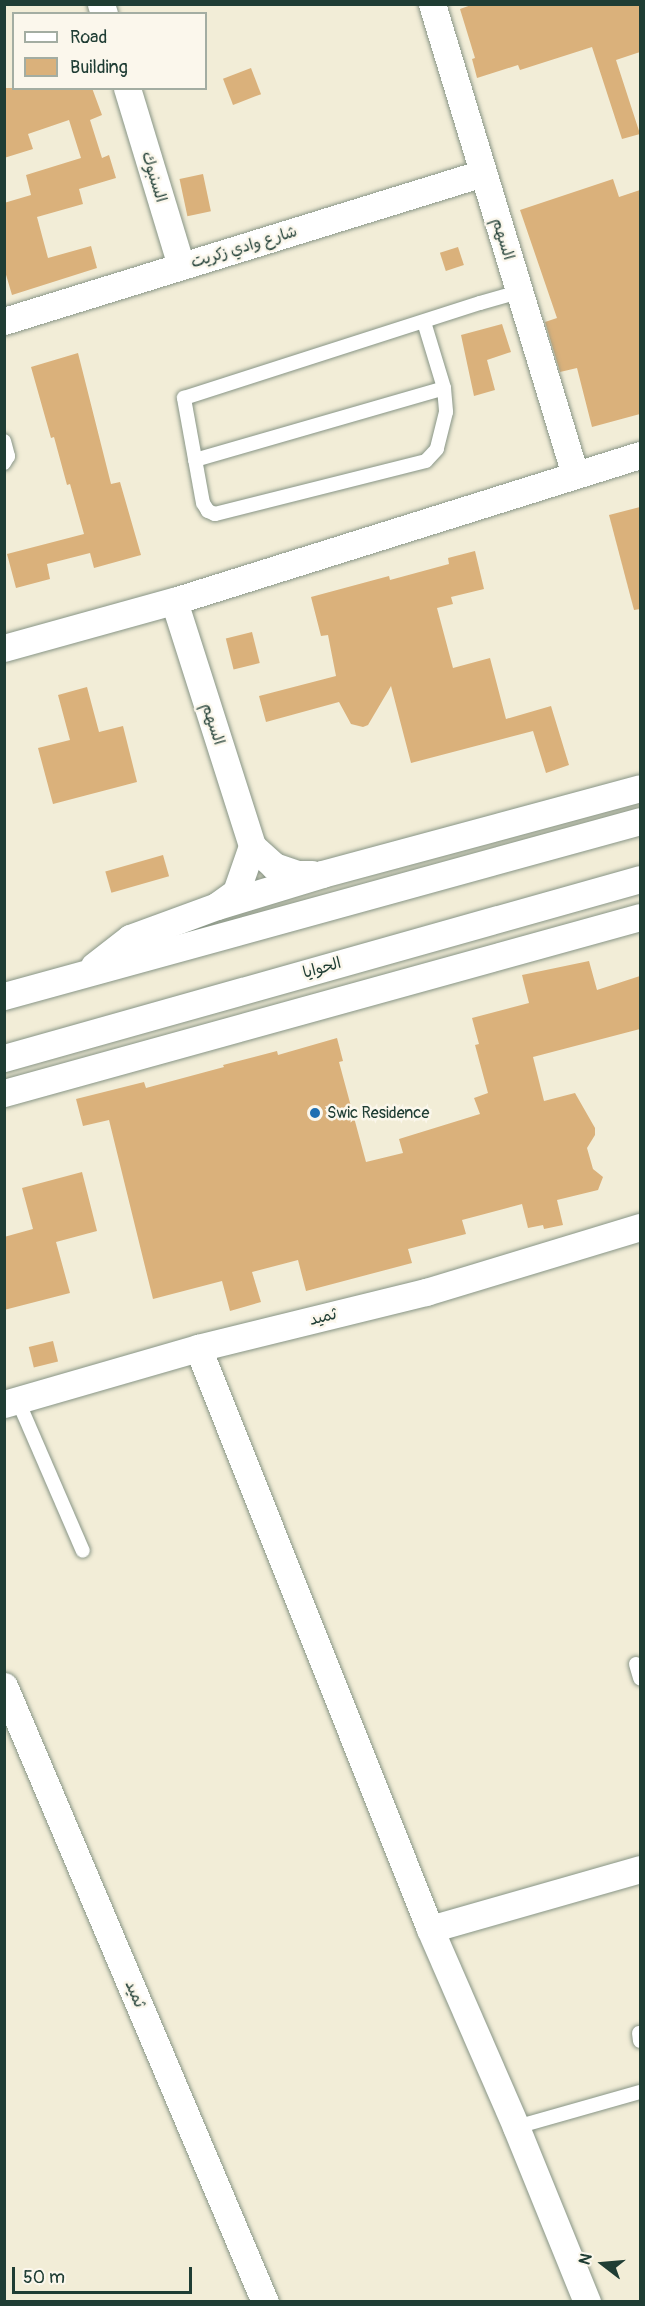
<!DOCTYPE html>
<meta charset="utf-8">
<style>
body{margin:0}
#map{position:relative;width:645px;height:2306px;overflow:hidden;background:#f2edd7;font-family:Pangolin,"Playpen Sans Arabic",sans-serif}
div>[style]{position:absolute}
.building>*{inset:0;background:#dab17b;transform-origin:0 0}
.roads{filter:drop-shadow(0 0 2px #889586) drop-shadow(0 0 2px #889586)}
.lane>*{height:14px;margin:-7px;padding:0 7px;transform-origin:7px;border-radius:7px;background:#fff}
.street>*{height:27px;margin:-13.5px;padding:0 13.5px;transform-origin:13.5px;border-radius:13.5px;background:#fff}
.dots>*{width:16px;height:16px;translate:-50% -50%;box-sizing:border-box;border:3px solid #fbf7ec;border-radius:50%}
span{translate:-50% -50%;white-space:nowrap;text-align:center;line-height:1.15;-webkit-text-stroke:5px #fbf7ec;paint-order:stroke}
.street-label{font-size:16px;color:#1f3d34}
.poi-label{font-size:16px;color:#1f3d34}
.left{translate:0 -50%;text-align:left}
.frame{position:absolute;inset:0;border:6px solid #1f3d34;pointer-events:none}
.legend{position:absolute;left:12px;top:12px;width:195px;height:78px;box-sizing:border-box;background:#fbf7ec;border:2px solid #a3ada2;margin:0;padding:8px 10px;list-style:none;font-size:18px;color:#1f3d34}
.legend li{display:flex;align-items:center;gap:12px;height:30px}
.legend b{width:30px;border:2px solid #a3ada2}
.north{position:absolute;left:573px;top:2234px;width:60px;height:60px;-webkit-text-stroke:4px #fbf7ec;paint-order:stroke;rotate:286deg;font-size:16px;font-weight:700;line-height:24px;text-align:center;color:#1f3d34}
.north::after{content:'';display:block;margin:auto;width:21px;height:27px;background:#1f3d34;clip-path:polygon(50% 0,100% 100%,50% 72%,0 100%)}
.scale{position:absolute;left:12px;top:2267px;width:180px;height:27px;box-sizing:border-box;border:3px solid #1f3d34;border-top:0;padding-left:8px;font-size:18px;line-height:21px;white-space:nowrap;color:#1f3d34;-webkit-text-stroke:4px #fbf7ec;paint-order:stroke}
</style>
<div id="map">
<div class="building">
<i style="clip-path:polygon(474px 4px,640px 4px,640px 52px,616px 60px,640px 134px,622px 139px,592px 47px,520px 70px,518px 65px,477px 78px,472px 59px,475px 58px,460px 9px)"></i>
<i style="left:251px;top:68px;width:28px;height:30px;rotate:69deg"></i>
<i style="clip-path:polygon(4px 88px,92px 88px,102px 115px,90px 120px,102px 158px,109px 155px,116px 178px,79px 189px,83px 204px,37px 217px,48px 258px,91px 246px,97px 268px,12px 295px,4px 268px,4px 203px,31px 195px,26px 175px,81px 158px,69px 120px,28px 134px,33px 149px,4px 158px)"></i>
<i style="left:203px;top:174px;width:38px;height:24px;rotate:78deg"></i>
<i style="clip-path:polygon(613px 179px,619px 197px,640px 190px,640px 414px,592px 427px,577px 368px,560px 372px,545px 322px,557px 318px,520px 210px)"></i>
<i style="left:458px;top:247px;width:19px;height:19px;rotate:72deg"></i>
<i style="clip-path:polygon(502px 324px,511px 352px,487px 360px,495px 390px,474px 396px,461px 335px)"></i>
<i style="clip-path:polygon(78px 353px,111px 484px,120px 482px,141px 555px,94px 568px,90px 553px,47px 564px,50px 579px,16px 588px,7px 554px,84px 534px,70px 484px,67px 485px,54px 437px,51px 438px,31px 367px)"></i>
<i style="clip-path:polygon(640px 507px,640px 609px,634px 610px,609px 515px)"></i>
<i style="clip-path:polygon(475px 551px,484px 589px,451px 597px,453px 604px,437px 608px,453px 668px,490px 658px,506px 719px,551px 706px,569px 765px,546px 773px,533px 731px,411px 763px,391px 686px,368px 725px,363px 727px,351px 724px,339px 702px,266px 722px,259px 696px,336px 676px,328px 635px,321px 636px,311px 597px,389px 576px,390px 580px,449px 564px,448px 558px)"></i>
<i style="left:252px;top:632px;width:32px;height:27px;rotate:76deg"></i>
<i style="clip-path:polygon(87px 687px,99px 732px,123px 726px,137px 782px,53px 804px,38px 748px,70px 740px,58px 695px)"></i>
<i style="left:163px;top:855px;width:22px;height:60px;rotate:74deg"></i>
<i style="clip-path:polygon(589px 961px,597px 990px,640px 976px,640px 1029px,533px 1057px,544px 1101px,575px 1093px,595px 1128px,595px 1135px,587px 1148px,593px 1169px,603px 1177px,598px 1190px,557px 1200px,563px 1225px,544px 1229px,543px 1225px,528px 1228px,522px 1204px,462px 1220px,466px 1234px,408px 1249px,412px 1263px,306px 1291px,298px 1260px,252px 1272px,261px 1302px,230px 1311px,222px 1281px,153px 1299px,109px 1120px,83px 1126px,76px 1099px,144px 1082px,146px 1088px,224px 1067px,223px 1065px,277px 1051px,278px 1055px,337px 1038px,343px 1061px,339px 1062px,366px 1162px,403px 1153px,399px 1139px,480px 1114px,474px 1098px,488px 1093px,475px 1045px,479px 1044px,472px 1018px,529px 1003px,522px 975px)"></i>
<i style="clip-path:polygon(82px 1172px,97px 1231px,56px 1242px,70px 1293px,4px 1310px,4px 1237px,33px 1229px,22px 1188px)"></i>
<i style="left:53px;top:1341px;width:21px;height:25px;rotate:76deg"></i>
</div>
<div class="roads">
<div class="lane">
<i style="left:424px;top:322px;width:69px;rotate:73.1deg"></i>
<i style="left:444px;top:388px;width:24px;rotate:85deg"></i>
<i style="left:446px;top:412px;width:38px;rotate:104deg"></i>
<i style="left:437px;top:449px;width:16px;rotate:133deg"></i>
<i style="left:426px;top:461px;width:218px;rotate:165.9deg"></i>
<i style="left:215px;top:514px;width:8px;rotate:-157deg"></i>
<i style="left:208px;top:511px;width:9px;rotate:-122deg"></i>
<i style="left:203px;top:503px;width:107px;rotate:-100.3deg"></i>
<i style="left:184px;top:398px;width:311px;rotate:-17.8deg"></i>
<i style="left:480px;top:303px;width:41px;rotate:-15.8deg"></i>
<i style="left:4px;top:441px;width:16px;rotate:75deg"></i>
<i style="left:8px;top:456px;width:8px;rotate:120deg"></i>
<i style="left:195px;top:460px;width:259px;rotate:-16.1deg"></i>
<i style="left:18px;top:1401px;width:163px;rotate:66.6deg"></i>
<i style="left:636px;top:1664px;width:15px;rotate:74deg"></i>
<i style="left:639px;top:2033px;width:8px;rotate:83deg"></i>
<i style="left:516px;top:2127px;width:129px;rotate:-15.8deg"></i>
</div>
<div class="street">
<i style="left:101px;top:4px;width:10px;rotate:73deg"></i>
<i style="left:432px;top:4px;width:491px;rotate:73.1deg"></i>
<i style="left:127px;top:88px;width:186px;rotate:73.1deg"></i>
<i style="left:4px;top:321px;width:501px;rotate:-17.17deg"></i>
<i style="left:174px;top:601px;width:257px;rotate:72.3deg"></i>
<i style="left:252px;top:846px;width:30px;rotate:42deg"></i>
<i style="left:274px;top:866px;width:24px;rotate:19deg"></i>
<i style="left:297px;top:874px;width:15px"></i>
<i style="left:4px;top:648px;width:176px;rotate:-15.5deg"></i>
<i style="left:174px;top:601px;width:488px;rotate:-17.4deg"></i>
<i style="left:218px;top:905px;width:22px;rotate:-36deg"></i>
<i style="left:236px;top:892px;width:49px;rotate:-70.8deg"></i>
<i style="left:94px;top:966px;width:46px;rotate:-37.9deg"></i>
<i style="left:130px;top:938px;width:93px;rotate:-20.2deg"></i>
<i style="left:217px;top:906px;width:110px;rotate:-16.9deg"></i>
<i style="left:322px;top:874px;width:329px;rotate:-15.1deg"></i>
<i style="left:4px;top:996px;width:660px;rotate:-15.38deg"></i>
<i style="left:4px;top:1058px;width:661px;rotate:-15.72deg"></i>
<i style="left:4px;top:1093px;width:660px;rotate:-15.47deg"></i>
<i style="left:198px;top:1348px;width:626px;rotate:68.23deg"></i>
<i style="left:430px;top:1929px;width:216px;rotate:66.5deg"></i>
<i style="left:516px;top:2127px;width:189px;rotate:67.9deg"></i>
<i style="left:4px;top:1404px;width:202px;rotate:-16.1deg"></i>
<i style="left:198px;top:1348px;width:235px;rotate:-13.8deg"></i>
<i style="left:426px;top:1292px;width:224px;rotate:-16.9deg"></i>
<i style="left:4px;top:1686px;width:669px;rotate:67.04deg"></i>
<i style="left:430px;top:1929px;width:218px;rotate:-15.9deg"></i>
</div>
</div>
<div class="dots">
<i style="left:315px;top:1113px;background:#1f6fb2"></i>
</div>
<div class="street-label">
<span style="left:154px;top:177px;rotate:73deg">السنبوك</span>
<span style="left:503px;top:239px;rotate:73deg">السهم</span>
<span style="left:244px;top:247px;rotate:-17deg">شارع وادي زكريت</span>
<span style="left:213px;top:724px;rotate:72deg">السهم</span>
<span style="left:322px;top:968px;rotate:-16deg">الحوايا</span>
<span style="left:323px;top:1317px;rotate:-14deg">ثميد</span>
<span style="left:135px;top:1994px;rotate:67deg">ثميد</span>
</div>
<div class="poi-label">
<span class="left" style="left:327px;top:1113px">Swic Residence</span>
</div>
<div class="frame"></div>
<ul class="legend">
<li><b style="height:8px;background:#fff"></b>Road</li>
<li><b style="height:16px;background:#dab17b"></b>Building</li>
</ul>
<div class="north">N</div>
<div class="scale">50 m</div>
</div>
